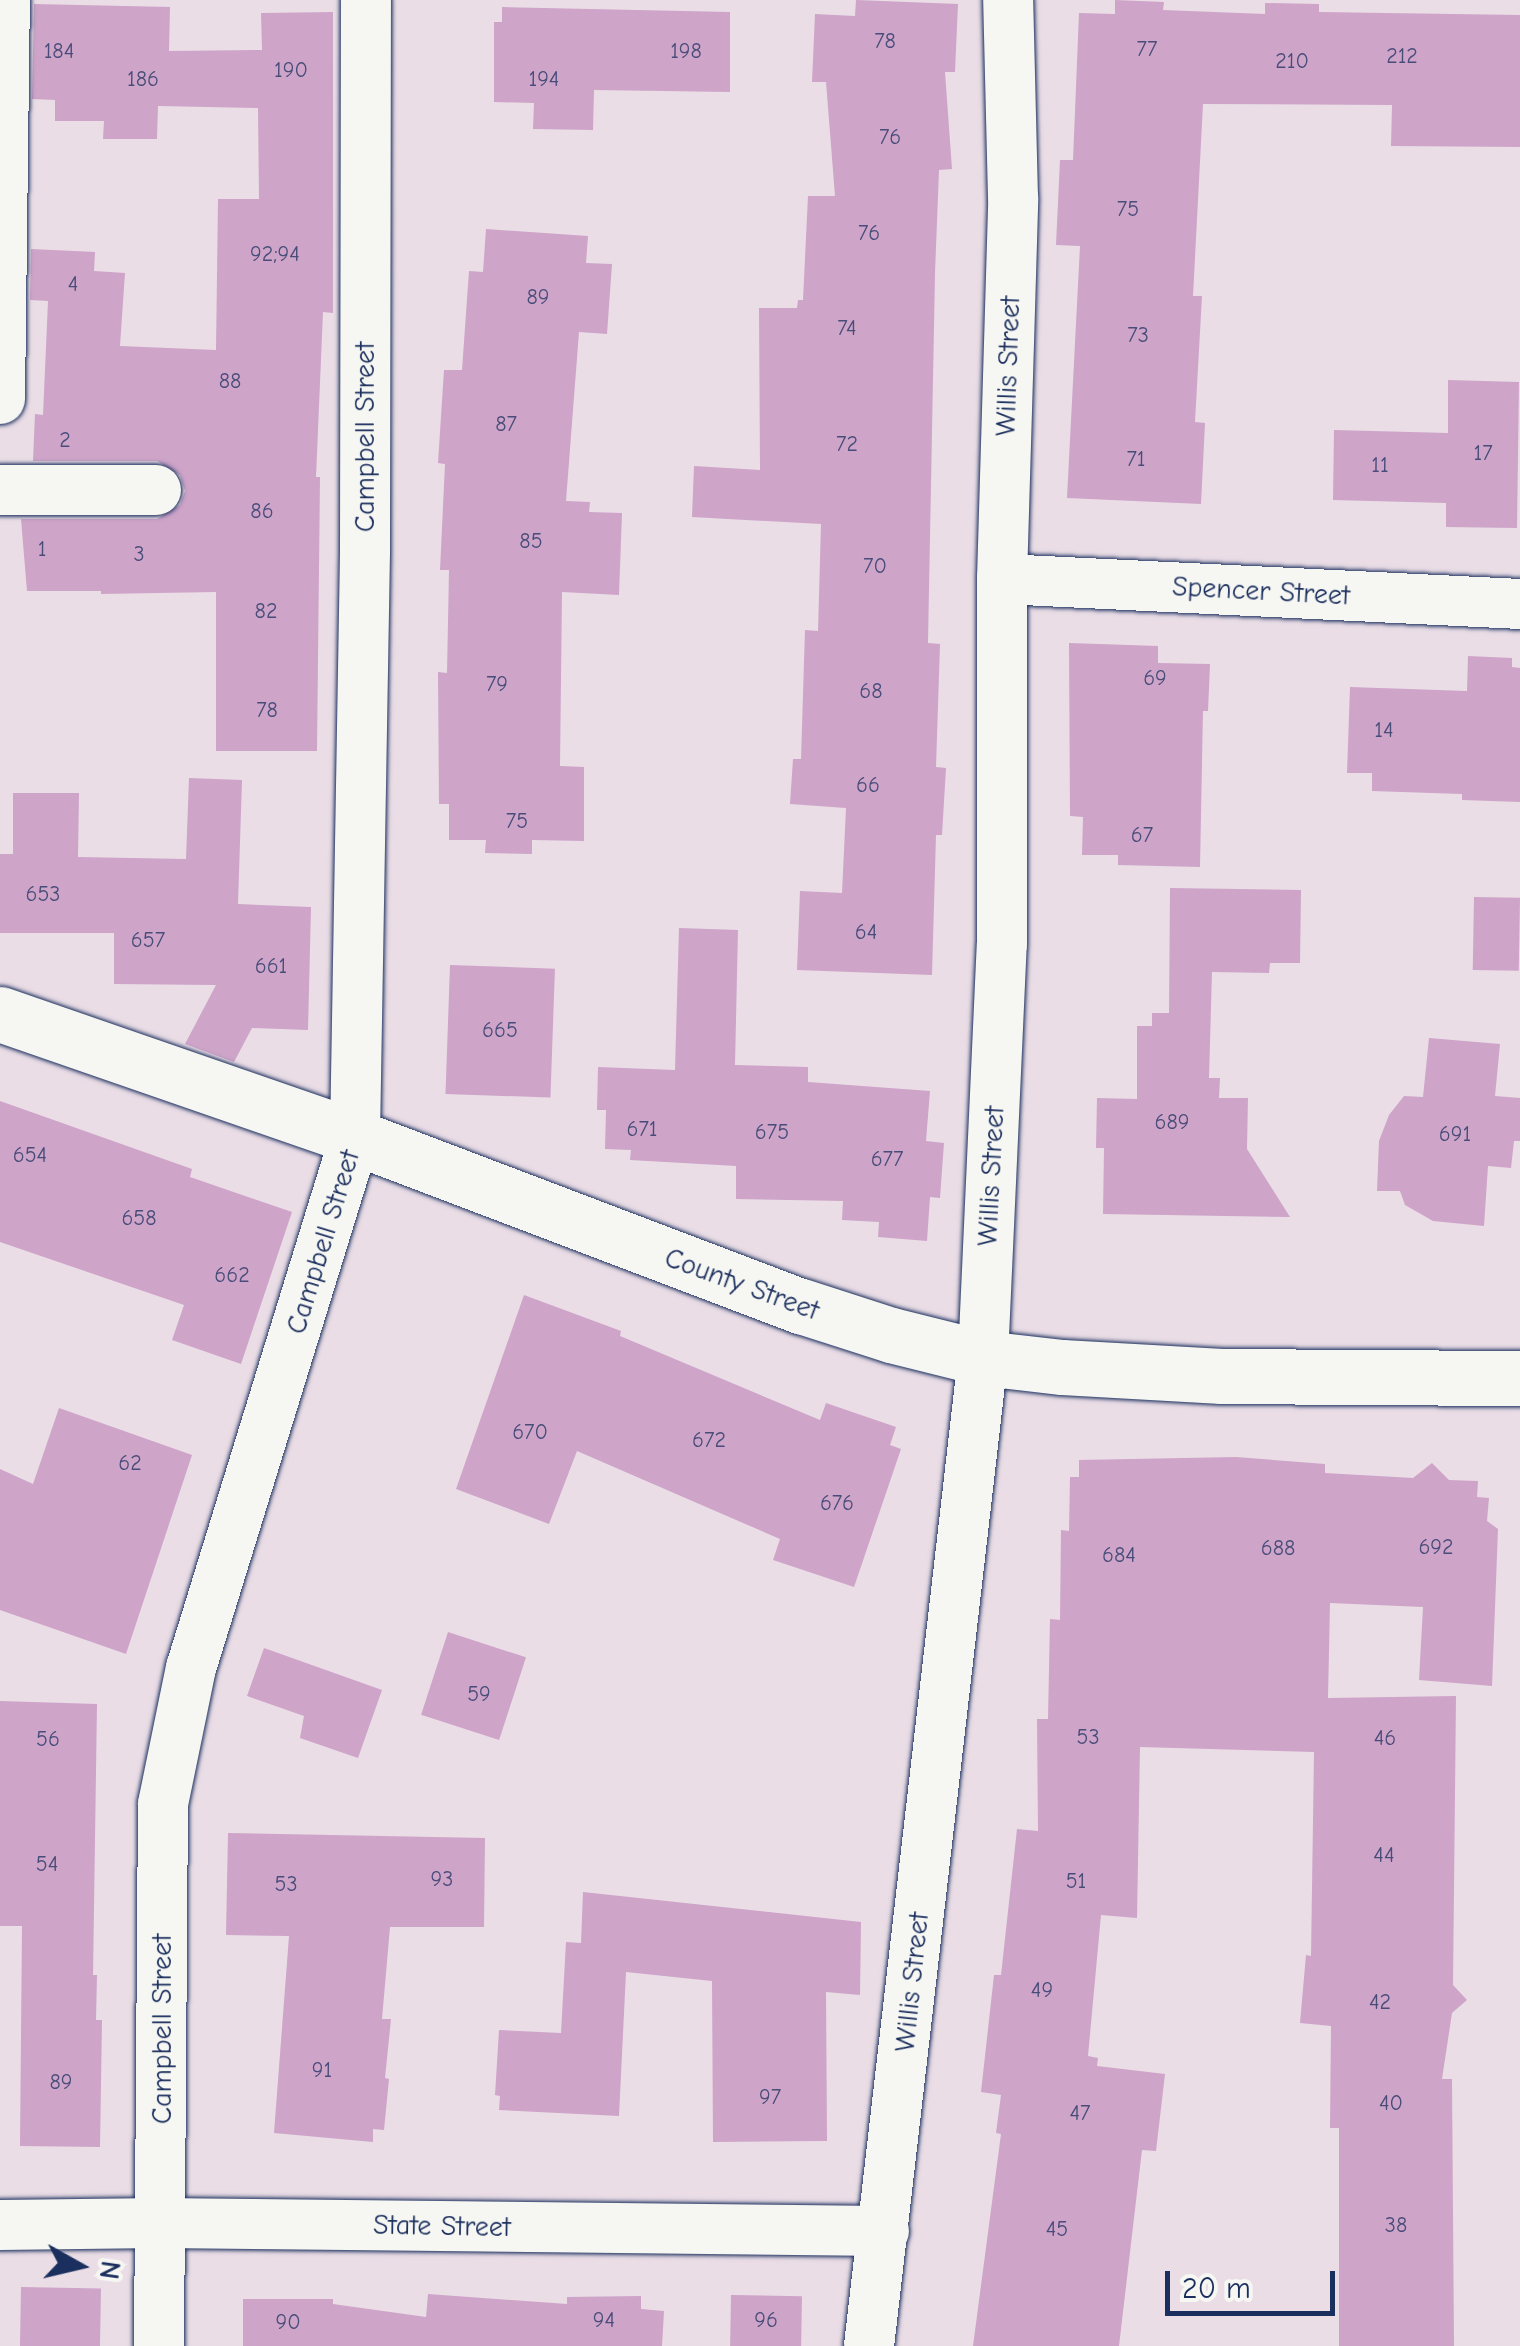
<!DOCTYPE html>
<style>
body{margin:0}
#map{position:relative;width:1520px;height:2346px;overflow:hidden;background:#eadde6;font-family:"Comic Neue",sans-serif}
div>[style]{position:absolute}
.building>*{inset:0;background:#cea4c9;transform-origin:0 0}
.roads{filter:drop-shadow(0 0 2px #1b2f5e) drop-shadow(0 0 2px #1b2f5e)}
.street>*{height:50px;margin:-25px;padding:0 25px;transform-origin:25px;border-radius:25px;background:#f6f6f2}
.secondary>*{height:55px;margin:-27.5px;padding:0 27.5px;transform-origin:27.5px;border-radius:27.5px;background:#f6f6f2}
span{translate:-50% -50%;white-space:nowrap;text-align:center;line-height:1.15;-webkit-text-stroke:8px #f6f6f2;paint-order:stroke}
.number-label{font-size:22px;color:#484c79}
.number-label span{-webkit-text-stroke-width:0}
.street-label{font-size:28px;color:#1b2f5e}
.north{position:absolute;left:30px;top:2216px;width:100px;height:100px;-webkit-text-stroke:8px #f6f6f2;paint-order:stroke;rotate:98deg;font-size:28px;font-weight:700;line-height:40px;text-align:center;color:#1b2f5e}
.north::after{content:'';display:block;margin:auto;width:35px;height:45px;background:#1b2f5e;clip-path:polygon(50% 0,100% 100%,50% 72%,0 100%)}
.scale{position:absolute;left:1165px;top:2271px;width:170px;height:45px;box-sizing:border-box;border:5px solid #1b2f5e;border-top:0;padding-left:12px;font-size:30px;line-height:35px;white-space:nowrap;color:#1b2f5e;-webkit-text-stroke:8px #f6f6f2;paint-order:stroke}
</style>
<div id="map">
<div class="building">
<i style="clip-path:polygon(856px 0,958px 4px,955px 72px,945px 72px,952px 169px,939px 170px,935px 273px,928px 643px,940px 644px,936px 767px,946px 768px,942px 835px,936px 835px,932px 975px,797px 970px,800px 891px,842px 893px,846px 808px,790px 804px,793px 759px,801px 759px,805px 630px,818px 631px,821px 524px,692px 517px,694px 466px,760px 470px,759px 308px,797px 308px,798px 300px,803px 300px,808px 196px,835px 196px,826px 82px,812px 82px,815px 14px,855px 16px)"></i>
<i style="clip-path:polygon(1115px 0,1164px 2px,1163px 10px,1265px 14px,1265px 3px,1319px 4px,1319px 12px,1520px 15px,1520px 147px,1391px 146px,1392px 105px,1203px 104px,1193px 296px,1202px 296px,1195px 422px,1205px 423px,1201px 504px,1067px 498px,1080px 246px,1056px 245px,1060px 160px,1073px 160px,1079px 13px,1115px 14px)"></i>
<i style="clip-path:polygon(34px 4px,170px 7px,169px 51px,262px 50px,261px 13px,333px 12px,333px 313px,323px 312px,316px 477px,320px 477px,317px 751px,216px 751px,216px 592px,101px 594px,101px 591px,27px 591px,21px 519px,157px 519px,180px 505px,185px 491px,180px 475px,157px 461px,33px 461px,35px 414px,43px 415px,48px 301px,30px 300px,31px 249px,95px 252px,94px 271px,125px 273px,120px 346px,216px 350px,218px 199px,259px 199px,258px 108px,158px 106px,157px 139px,103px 139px,104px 121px,55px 121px,55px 100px,32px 99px)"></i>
<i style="clip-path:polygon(502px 7px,730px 12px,730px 92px,594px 90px,593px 130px,533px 129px,534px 103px,494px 102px,494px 22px,502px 22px)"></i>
<i style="clip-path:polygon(486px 229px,588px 236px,586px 263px,612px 264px,607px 334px,579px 332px,566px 501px,590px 502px,589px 512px,622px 513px,619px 595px,562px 592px,560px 766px,584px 767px,584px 841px,532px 840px,532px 854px,485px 853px,486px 840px,449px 840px,449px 804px,439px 804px,438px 672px,447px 673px,449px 570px,440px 570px,445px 464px,438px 463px,444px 370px,462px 370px,469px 271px,483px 272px)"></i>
<i style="clip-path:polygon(1448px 380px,1519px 382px,1517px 528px,1446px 527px,1446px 503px,1333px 500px,1334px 430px,1448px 433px)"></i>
<i style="clip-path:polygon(1069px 643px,1158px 646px,1158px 663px,1210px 664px,1208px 711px,1203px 711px,1200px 867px,1118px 865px,1118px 855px,1082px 855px,1083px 817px,1070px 816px)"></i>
<i style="clip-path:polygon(1468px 656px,1512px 658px,1512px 667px,1520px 668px,1520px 802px,1462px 800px,1462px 794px,1372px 791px,1372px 773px,1347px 773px,1350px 687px,1467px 691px)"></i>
<i style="clip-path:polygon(189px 778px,242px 780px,238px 904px,311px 907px,308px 1030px,252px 1028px,234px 1062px,185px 1044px,216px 985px,114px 984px,114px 933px,0 933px,0 854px,13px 854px,13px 793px,79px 793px,78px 857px,186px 859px)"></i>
<i style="clip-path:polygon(1170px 888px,1301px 890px,1300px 963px,1270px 963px,1269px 973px,1212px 972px,1209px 1078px,1220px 1078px,1219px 1098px,1248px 1098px,1247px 1149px,1290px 1217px,1103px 1214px,1104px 1148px,1096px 1148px,1097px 1098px,1137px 1099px,1137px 1026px,1152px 1026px,1152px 1013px,1169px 1013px)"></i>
<i style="left:1474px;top:897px;width:46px;height:73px;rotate:1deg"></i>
<i style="clip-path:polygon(679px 928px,738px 930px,735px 1065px,808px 1067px,808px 1082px,930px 1091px,926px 1141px,944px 1143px,940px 1198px,930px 1197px,927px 1241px,878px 1237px,879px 1222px,842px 1220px,843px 1201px,736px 1199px,736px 1166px,630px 1160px,631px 1150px,605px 1149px,606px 1110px,597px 1110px,598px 1067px,675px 1070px)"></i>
<i style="left:450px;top:965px;width:105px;height:129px;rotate:2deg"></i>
<i style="clip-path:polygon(1429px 1038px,1500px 1044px,1495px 1096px,1520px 1098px,1520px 1141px,1514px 1141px,1511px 1168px,1488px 1166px,1484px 1226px,1433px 1221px,1405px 1205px,1400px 1191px,1377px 1191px,1379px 1141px,1389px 1115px,1404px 1096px,1423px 1097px)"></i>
<i style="clip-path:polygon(0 1101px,192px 1169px,190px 1177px,292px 1212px,241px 1364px,172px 1340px,184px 1305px,0 1242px)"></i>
<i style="clip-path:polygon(524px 1295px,621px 1331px,620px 1336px,820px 1420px,826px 1403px,896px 1427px,890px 1445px,901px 1449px,854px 1587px,773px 1560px,780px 1539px,577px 1451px,549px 1524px,456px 1489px)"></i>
<i style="clip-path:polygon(59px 1408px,192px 1455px,126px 1654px,0 1610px,0 1469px,33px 1484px)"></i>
<i style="clip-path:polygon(1236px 1457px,1325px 1464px,1325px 1473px,1413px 1478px,1432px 1463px,1449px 1480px,1478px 1481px,1477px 1497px,1489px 1498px,1487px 1521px,1498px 1529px,1492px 1686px,1419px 1680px,1423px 1607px,1330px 1603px,1328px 1698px,1456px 1696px,1453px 1985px,1467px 2000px,1452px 2013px,1442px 2079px,1452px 2079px,1454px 2346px,1339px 2346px,1339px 2128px,1330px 2128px,1331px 2026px,1300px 2023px,1306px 1955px,1311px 1956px,1314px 1752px,1140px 1747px,1137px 1918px,1101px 1915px,1088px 2056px,1098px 2058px,1097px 2066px,1165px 2074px,1156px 2151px,1142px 2150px,1119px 2346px,973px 2346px,1001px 2134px,996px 2133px,1001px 2095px,981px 2092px,994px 1975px,1001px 1975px,1017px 1829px,1038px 1831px,1037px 1719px,1048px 1719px,1050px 1619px,1060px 1620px,1061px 1530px,1069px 1531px,1070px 1477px,1079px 1477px,1079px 1460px)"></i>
<i style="left:448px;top:1632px;width:82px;height:87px;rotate:18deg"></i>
<i style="clip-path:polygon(264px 1648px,382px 1690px,358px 1758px,300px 1738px,304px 1716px,247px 1696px)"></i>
<i style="clip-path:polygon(0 1701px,97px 1704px,93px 1975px,97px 1975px,96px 2020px,102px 2020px,100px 2147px,20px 2146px,22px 1926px,0 1926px)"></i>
<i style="clip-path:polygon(228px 1833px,485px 1838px,484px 1927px,390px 1927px,382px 2019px,391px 2019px,385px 2078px,389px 2079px,384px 2130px,373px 2129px,373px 2142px,274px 2133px,289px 1936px,226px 1935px)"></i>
<i style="clip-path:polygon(583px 1892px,861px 1922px,860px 1995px,826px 1992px,827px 2141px,713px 2142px,712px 1981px,626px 1972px,619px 2116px,499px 2110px,500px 2096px,495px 2095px,499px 2030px,561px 2033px,566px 1942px,581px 1943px)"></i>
<i style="left:21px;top:2287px;width:80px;height:59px;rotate:1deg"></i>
<i style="clip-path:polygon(428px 2294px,567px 2304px,567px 2297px,641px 2296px,641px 2309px,664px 2311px,662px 2346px,243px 2346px,243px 2299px,333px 2299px,333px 2304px,426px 2317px)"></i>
<i style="left:731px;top:2295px;width:71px;height:51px;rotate:1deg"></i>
</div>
<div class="roads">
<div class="street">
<i style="left:0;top:399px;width:399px;rotate:-89.3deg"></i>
<i style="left:0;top:490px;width:156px"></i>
<i style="left:1002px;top:579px;width:519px;rotate:2.76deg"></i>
<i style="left:0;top:2225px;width:160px;rotate:-0.7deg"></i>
<i style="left:160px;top:2223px;width:724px;rotate:0.63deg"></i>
<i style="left:159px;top:2346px;width:542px;rotate:-89.58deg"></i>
<i style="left:163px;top:1804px;width:139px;rotate:-78.4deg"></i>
<i style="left:191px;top:1668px;width:556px;rotate:-72.84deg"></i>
<i style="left:355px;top:1137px;width:587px;rotate:-89.02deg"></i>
<i style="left:365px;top:550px;width:550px;rotate:-89.9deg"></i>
<i style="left:869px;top:2346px;width:995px;rotate:-83.42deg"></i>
<i style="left:983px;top:1358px;width:414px;rotate:-87.4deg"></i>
<i style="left:1002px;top:944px;width:365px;rotate:-90deg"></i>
<i style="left:1002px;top:579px;width:381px;rotate:-88.3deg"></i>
<i style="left:1013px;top:198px;width:198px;rotate:-91.4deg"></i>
</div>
<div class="secondary">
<i style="left:0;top:1014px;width:376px;rotate:19.1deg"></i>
<i style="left:355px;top:1137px;width:477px;rotate:20.8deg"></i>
<i style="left:801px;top:1306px;width:95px;rotate:17.9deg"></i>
<i style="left:891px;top:1335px;width:95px;rotate:14deg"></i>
<i style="left:983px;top:1358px;width:80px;rotate:6.5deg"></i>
<i style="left:1062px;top:1367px;width:160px;rotate:3.2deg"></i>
<i style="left:1222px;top:1376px;width:298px;rotate:0.4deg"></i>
</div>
</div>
<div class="number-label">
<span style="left:885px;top:42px">78</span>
<span style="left:1147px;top:50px">77</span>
<span style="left:59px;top:52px">184</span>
<span style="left:686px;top:52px">198</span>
<span style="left:1402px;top:57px">212</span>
<span style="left:1292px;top:62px">210</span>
<span style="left:291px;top:71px">190</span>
<span style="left:143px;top:80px">186</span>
<span style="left:544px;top:80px">194</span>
<span style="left:890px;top:138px">76</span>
<span style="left:1128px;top:210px">75</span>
<span style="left:869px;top:234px">76</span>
<span style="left:275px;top:255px">92;94</span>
<span style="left:73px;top:285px">4</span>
<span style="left:538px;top:298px">89</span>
<span style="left:847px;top:329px">74</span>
<span style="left:1138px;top:336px">73</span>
<span style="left:230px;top:382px">88</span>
<span style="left:506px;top:425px">87</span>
<span style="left:65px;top:441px">2</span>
<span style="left:847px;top:445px">72</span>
<span style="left:1483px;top:454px">17</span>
<span style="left:1136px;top:460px">71</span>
<span style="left:1380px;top:466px">11</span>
<span style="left:262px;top:512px">86</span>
<span style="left:531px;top:542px">85</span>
<span style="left:42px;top:550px">1</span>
<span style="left:139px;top:555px">3</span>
<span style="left:875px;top:567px">70</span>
<span style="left:266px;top:612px">82</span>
<span style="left:1155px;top:679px">69</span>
<span style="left:497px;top:685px">79</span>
<span style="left:871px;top:692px">68</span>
<span style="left:267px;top:711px">78</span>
<span style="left:1384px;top:731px">14</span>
<span style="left:868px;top:786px">66</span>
<span style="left:517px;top:822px">75</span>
<span style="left:1142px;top:836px">67</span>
<span style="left:43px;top:895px">653</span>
<span style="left:866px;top:933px">64</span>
<span style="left:148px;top:941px">657</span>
<span style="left:271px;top:967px">661</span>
<span style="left:500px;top:1031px">665</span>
<span style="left:1172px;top:1123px">689</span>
<span style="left:642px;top:1130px">671</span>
<span style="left:772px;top:1133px">675</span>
<span style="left:1455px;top:1135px">691</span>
<span style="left:30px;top:1156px">654</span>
<span style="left:887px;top:1160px">677</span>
<span style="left:139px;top:1219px">658</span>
<span style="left:232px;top:1276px">662</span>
<span style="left:530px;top:1433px">670</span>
<span style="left:709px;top:1441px">672</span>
<span style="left:130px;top:1464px">62</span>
<span style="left:837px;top:1504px">676</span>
<span style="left:1436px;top:1548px">692</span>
<span style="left:1278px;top:1549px">688</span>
<span style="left:1119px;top:1556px">684</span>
<span style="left:479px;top:1695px">59</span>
<span style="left:1088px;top:1738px">53</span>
<span style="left:1385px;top:1739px">46</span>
<span style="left:48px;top:1740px">56</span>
<span style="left:1384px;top:1856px">44</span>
<span style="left:47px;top:1865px">54</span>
<span style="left:442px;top:1880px">93</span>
<span style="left:1076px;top:1882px">51</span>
<span style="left:286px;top:1885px">53</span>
<span style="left:1042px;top:1991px">49</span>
<span style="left:1380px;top:2003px">42</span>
<span style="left:322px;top:2071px">91</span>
<span style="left:61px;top:2083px">89</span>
<span style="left:770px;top:2098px">97</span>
<span style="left:1391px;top:2104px">40</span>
<span style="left:1080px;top:2114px">47</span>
<span style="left:1396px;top:2226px">38</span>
<span style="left:1057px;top:2230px">45</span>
<span style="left:604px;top:2321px">94</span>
<span style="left:766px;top:2321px">96</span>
<span style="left:288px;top:2323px">90</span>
</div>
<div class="street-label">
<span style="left:1008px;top:366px;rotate:-88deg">Willis Street</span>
<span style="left:365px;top:437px;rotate:-90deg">Campbell Street</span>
<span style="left:1261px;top:591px;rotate:3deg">Spencer Street</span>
<span style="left:991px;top:1176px;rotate:-87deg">Willis Street</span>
<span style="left:323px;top:1242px;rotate:-73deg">Campbell Street</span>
<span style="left:742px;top:1284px;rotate:20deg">County Street</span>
<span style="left:912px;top:1982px;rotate:-84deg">Willis Street</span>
<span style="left:162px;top:2029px;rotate:-90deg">Campbell Street</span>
<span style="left:442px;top:2226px;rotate:1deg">State Street</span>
</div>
<div class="north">N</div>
<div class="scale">20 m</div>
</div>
